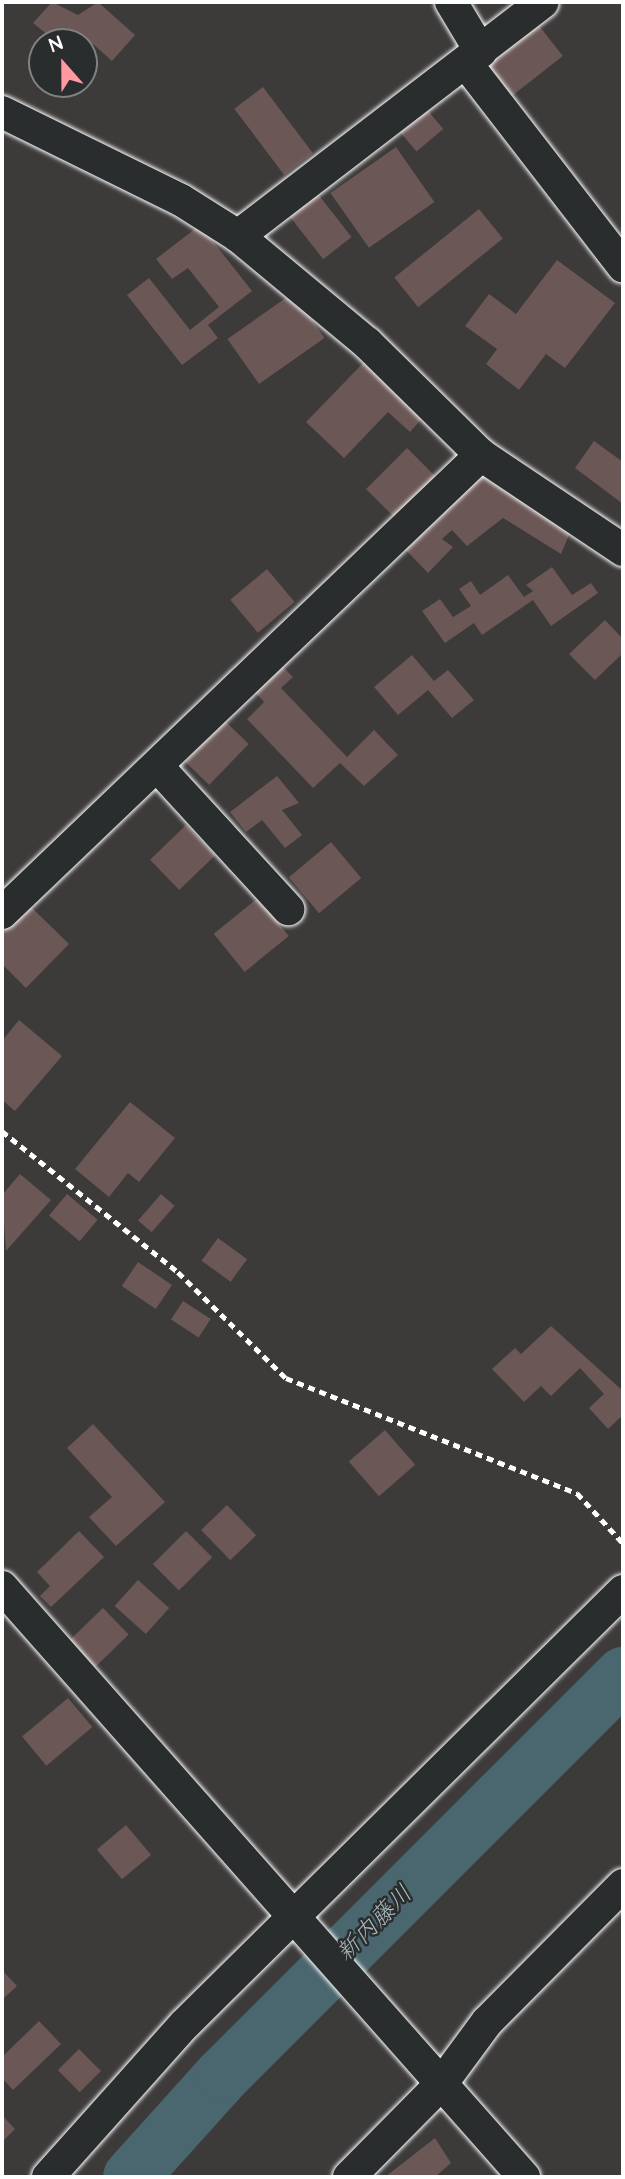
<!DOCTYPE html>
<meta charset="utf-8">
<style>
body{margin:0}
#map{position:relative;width:625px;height:2179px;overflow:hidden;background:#3d3a3a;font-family:"Architects Daughter","Klee One",sans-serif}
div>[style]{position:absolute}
.river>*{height:56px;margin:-28px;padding:0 28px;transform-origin:28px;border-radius:28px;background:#4a666e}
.building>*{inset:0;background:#6a5756;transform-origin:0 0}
.path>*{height:4.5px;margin-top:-2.25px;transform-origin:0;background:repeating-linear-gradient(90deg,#fff 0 7px,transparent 0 12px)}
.roads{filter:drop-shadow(0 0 2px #fff) drop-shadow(0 0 2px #fff)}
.minor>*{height:32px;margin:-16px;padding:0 16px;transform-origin:16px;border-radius:16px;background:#2a2d2e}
span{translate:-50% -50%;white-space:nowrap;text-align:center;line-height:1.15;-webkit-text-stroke:5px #2a2d2e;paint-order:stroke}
.water-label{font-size:24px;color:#aebabe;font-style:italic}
.frame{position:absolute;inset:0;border:4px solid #fff;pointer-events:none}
.north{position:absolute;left:28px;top:28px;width:70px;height:70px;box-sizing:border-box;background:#2a2d2e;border:2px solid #7f8182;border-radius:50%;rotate:339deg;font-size:19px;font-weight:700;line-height:28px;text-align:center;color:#fff}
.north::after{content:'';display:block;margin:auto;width:24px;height:32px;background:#ff9aa2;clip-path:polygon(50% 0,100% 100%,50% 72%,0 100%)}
</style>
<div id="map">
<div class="river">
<i style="left:131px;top:2177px;width:137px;rotate:-48deg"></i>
<i style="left:223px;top:2075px;width:566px;rotate:-45deg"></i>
</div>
<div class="building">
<i style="clip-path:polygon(52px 2px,78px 15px,98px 2px,135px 35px,112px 61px,93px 44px,86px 52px,96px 61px,84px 74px,84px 42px,44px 42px,49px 36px,33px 23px)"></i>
<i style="left:537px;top:23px;width:42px;height:72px;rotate:52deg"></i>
<i style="clip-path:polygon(42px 44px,42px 72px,29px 60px)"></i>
<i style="clip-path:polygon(56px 84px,75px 84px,67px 93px)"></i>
<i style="left:263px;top:87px;width:83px;height:36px;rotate:53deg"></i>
<i style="left:424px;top:106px;width:30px;height:35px;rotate:50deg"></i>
<i style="left:396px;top:147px;width:67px;height:80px;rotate:55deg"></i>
<i style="left:314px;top:189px;width:61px;height:36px;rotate:52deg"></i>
<i style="left:479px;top:209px;width:38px;height:109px;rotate:51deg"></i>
<i style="clip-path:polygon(200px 225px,252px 291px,208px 325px,218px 338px,182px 365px,127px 295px,149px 278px,190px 330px,219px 307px,188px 268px,172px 279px,156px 259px)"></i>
<i style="clip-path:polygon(557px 260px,615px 303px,565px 368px,546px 354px,519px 390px,486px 364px,497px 349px,465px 326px,489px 294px,516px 314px)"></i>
<i style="left:293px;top:293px;width:55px;height:80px;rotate:55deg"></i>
<i style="clip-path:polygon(368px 358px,426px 414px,410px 432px,388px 412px,344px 458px,306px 422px)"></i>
<i style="clip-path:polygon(594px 441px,623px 462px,623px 504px,575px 468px)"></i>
<i style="left:407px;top:448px;width:41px;height:58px;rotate:45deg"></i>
<i style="clip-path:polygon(484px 467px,571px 530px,561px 554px,503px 518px,467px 546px,452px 530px,442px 539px,453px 547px,428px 573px,401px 545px)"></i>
<i style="clip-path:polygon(552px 567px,572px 595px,591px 583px,598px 593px,551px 626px,533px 600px,482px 635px,474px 623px,445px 643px,422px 611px,440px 599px,453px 617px,471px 606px,459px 589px,471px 581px,480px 595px,508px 575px,524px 597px,533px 591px,526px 585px)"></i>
<i style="left:267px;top:569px;width:43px;height:48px;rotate:50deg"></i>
<i style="clip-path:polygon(605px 620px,623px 639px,623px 653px,595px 680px,569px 654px)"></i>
<i style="clip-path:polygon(412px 655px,434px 681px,448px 670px,474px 700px,452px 718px,428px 690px,398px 715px,374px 687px)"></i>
<i style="clip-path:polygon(280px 664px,293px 677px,281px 688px,347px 757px,374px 730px,398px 755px,364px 786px,340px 763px,313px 788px,247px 719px,264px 702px,253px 690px)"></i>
<i style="left:225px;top:721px;width:33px;height:57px;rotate:44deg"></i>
<i style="clip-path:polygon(277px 776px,299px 803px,282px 810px,302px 835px,285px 848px,262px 820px,246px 832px,230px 812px)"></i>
<i style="left:186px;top:825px;width:42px;height:50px;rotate:46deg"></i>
<i style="left:331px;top:842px;width:47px;height:55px;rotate:50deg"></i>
<i style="left:258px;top:898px;width:49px;height:57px;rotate:51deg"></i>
<i style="clip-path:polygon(27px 903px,69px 944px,26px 988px,2px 964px,2px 929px)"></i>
<i style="clip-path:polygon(19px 1020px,62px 1056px,15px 1111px,2px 1100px,2px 1041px)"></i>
<i style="clip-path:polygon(130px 1102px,175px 1138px,139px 1182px,128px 1173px,109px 1197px,75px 1169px)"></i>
<i style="clip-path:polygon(20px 1174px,51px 1200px,6px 1251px,2px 1195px)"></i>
<i style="left:67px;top:1194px;width:40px;height:28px;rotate:40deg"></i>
<i style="left:161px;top:1194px;width:18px;height:35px;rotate:41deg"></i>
<i style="left:218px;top:1238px;width:36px;height:28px;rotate:36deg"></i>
<i style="left:138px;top:1262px;width:41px;height:29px;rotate:34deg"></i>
<i style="left:183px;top:1301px;width:33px;height:22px;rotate:33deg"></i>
<i style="clip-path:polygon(551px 1326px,623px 1391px,623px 1415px,608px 1429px,589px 1408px,604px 1394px,580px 1368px,551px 1396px,541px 1386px,524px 1402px,492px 1369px,515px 1348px,521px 1354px)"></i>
<i style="clip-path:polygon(93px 1424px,165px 1502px,116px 1546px,89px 1517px,112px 1497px,67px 1448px)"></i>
<i style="left:385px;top:1430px;width:46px;height:48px;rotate:49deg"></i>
<i style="left:227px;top:1505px;width:42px;height:36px;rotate:46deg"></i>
<i style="clip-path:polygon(79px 1531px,104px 1557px,51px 1607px,40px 1596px,50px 1586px,37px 1572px)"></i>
<i style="left:186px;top:1531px;width:37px;height:47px;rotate:45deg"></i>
<i style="left:138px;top:1580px;width:42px;height:35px;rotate:42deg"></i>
<i style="left:103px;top:1608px;width:37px;height:49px;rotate:46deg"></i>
<i style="left:68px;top:1698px;width:38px;height:60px;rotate:50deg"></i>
<i style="left:126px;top:1825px;width:39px;height:38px;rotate:50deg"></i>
<i style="clip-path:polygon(2px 1970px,17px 1986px,2px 2000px)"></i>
<i style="clip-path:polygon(39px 2021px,61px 2044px,13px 2090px,2px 2078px,2px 2057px)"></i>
<i style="left:79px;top:2049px;width:31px;height:30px;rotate:45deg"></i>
<i style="clip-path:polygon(2px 2115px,15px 2129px,2px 2142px)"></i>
<i style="clip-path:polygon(435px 2138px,451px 2163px,435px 2177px,385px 2177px)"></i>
</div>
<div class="path">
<i style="left:2px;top:1131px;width:226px;rotate:38.7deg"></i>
<i style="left:178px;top:1272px;width:151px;rotate:44.5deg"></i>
<i style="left:286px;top:1378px;width:313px;rotate:21.6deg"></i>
<i style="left:577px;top:1493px;width:68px;rotate:47.4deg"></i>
</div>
<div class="roads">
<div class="minor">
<i style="left:451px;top:2px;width:58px;rotate:59deg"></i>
<i style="left:466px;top:63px;width:257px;rotate:52.3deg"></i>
<i style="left:2px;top:112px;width:199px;rotate:26.2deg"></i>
<i style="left:181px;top:200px;width:67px;rotate:32.3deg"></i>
<i style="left:238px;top:236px;width:168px;rotate:39.7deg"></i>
<i style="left:367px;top:343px;width:160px;rotate:44.5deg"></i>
<i style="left:481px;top:455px;width:171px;rotate:33.8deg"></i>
<i style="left:238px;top:236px;width:384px;rotate:-37.5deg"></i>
<i style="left:158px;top:767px;width:193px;rotate:47.5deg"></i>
<i style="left:2px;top:913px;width:663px;rotate:-43.72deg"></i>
<i style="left:2px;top:1587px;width:788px;rotate:48.5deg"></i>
<i style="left:48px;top:2177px;width:205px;rotate:-48.2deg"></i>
<i style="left:185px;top:2024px;width:616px;rotate:-44.67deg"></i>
<i style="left:349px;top:2177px;width:132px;rotate:-45.3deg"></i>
<i style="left:442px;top:2083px;width:76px;rotate:-53.6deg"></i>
<i style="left:487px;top:2022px;width:193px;rotate:-45.2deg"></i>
</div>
</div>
<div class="water-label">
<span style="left:375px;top:1924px;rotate:-45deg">新内藤川</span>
</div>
<div class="frame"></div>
<div class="north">N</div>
</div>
